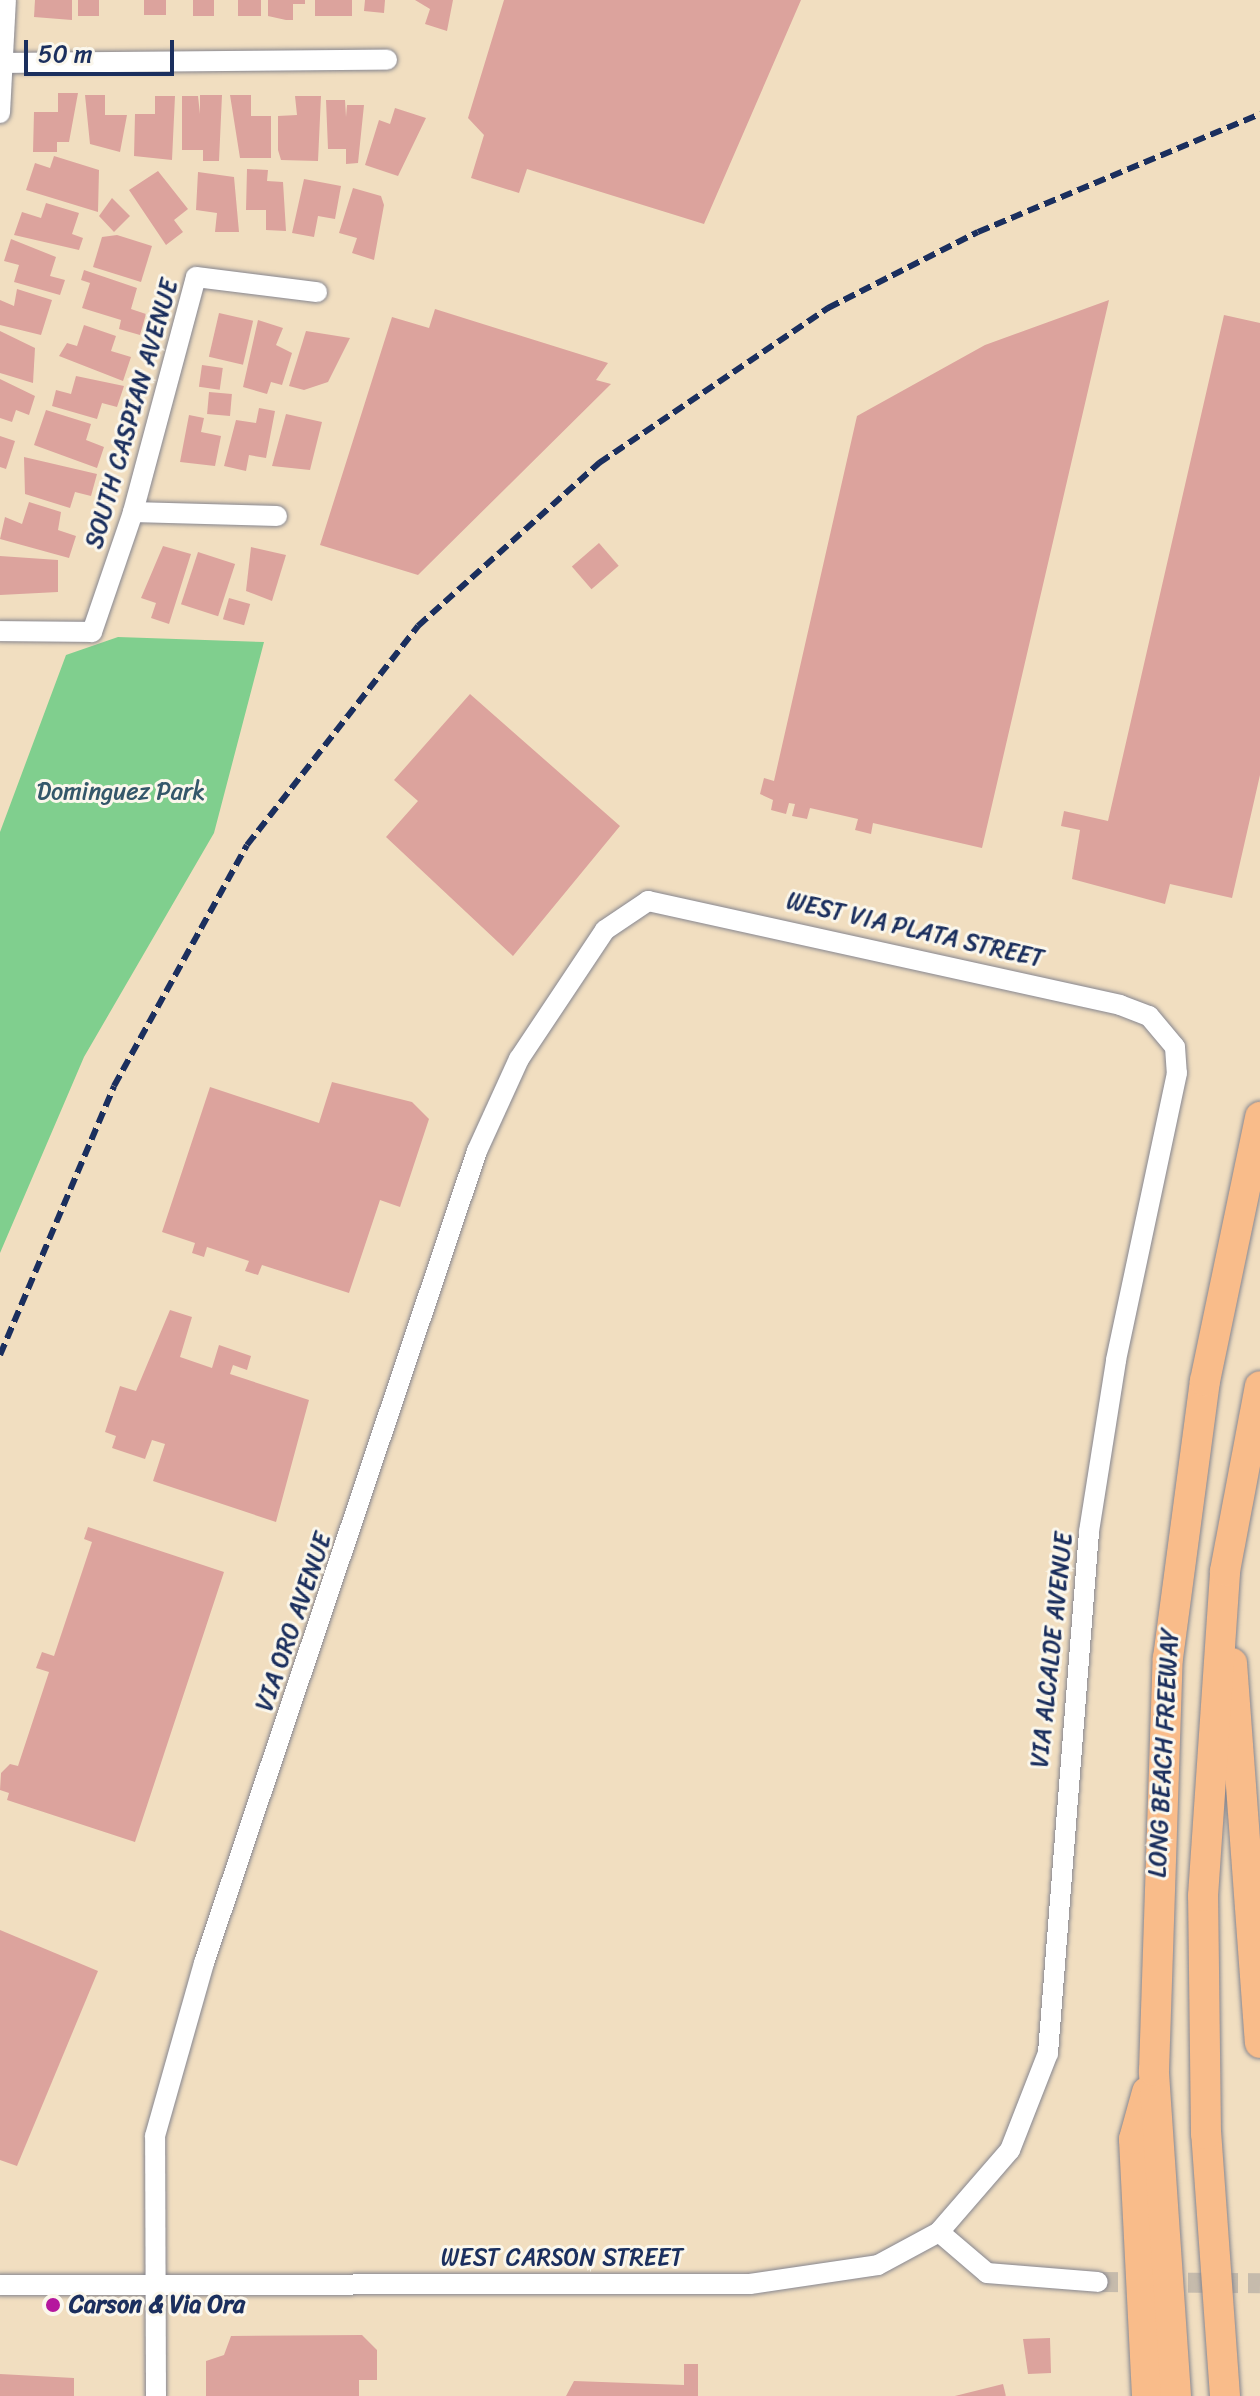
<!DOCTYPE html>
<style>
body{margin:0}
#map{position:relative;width:1260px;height:2396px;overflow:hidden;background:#f1dec0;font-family:Sriracha,sans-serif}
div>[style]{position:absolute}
.green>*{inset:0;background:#80cf8e}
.building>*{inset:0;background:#dca39d;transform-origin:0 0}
.minor-tunnel>*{height:20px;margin-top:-10px;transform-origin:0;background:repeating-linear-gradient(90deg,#c6bbac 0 20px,transparent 0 30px)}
.roads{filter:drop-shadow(0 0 2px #86868f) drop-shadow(0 0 2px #86868f)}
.minor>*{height:20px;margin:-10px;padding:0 10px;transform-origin:10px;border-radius:10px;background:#fff}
.highway>*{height:30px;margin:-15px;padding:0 15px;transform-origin:15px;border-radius:15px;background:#f9bc8a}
.rail>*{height:6px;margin-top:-3px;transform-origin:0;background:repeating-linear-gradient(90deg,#1b2f5e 0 12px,transparent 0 18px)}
.dots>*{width:22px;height:22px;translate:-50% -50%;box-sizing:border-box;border:4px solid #fbf7ec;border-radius:50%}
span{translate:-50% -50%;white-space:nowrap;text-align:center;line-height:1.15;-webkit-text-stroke:6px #fbf7ec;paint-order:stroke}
.street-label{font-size:24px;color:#1b2f5e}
.park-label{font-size:24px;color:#34576a}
.poi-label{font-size:24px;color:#1b2f5e;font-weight:700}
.left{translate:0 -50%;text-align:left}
.scale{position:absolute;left:24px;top:40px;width:150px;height:36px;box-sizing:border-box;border:4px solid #1b2f5e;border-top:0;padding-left:10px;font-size:24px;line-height:28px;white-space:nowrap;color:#1b2f5e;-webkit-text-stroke:6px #fbf7ec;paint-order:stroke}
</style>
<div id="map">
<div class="green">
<i style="clip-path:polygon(118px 637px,264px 642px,214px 833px,84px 1057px,0 1253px,0 832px,66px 655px)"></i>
</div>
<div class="building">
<i style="clip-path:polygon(35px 0,72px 0,72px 20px,34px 17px)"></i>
<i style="left:78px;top:0;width:21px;height:16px"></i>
<i style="left:144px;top:0;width:22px;height:15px"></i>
<i style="left:193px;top:0;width:21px;height:16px"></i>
<i style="left:238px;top:0;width:23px;height:16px"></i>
<i style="clip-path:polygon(268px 0,305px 0,305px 4px,293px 4px,293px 20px,286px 20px,268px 16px)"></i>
<i style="left:315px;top:0;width:37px;height:16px"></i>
<i style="clip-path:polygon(365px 0,385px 0,384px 13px,364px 11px)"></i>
<i style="clip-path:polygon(415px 0,453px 0,447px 31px,425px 24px,430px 9px)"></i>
<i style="clip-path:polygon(504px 0,801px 0,704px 224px,527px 169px,519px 193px,471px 178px,484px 135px,468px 118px)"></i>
<i style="clip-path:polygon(58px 93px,78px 93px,69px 142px,57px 142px,57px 152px,33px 152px,34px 112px,58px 112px)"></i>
<i style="clip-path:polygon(85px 95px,105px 95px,105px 115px,127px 115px,120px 152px,90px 144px)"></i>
<i style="clip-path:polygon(200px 95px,222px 95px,219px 161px,203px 161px,203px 150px,182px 150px,182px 96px,198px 96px,200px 114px)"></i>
<i style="clip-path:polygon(230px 95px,251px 95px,251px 116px,271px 116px,271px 158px,240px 158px)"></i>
<i style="clip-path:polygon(155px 96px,175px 96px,172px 160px,134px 156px,135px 114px,155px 114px)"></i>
<i style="clip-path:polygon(295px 96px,321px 96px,318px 161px,281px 160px,278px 150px,278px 116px,297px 115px)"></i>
<i style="clip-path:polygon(326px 100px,345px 100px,346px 117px,347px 105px,364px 105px,358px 163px,346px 164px,346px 149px,328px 149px)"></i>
<i style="clip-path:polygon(395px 108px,426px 118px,398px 176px,365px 165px,379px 120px,390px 124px)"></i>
<i style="clip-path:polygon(54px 156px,99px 170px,98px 212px,26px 190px,35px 163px,50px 168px)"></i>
<i style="clip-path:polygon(247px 169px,268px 170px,267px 181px,283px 182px,286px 231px,266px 230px,266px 210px,246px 210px)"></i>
<i style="clip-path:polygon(158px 171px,188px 209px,174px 220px,183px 232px,166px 245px,129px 190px)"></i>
<i style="clip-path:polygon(198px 172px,234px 177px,239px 232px,215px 232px,217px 213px,196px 210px)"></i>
<i style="clip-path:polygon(304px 179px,341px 186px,335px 219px,318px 216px,314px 237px,292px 233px)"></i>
<i style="clip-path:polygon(353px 188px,381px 196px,384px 205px,374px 260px,352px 253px,357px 238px,339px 233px)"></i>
<i style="clip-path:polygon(112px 198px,130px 216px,114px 232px,99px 216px)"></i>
<i style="clip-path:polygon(46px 203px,79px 213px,72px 234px,83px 238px,79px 250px,14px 235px,22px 212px,41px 218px)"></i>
<i style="clip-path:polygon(117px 235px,152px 246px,141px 282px,93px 267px,102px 237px)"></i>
<i style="clip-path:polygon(11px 239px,56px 257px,50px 276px,65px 280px,60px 295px,14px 282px,19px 265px,4px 261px)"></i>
<i style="clip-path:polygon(84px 270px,137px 288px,131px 309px,146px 314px,140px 335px,119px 329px,121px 320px,82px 308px,90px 283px,81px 280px)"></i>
<i style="clip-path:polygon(17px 289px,52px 300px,41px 335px,0 325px,0 300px,14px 306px)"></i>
<i style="clip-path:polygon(1109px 300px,982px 848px,873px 823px,871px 834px,855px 830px,858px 819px,810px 808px,807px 819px,792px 816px,795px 804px,789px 803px,786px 814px,771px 810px,773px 800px,760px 794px,764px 778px,774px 781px,857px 416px,985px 345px)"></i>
<i style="clip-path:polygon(435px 309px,608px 363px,596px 380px,611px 384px,418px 575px,320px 545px,392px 317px,429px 328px)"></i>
<i style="left:219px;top:313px;width:35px;height:45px;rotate:13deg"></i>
<i style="clip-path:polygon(1224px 315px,1260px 323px,1260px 775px,1232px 898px,1170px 884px,1165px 904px,1072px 879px,1080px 830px,1061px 826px,1064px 811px,1108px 821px)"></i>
<i style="clip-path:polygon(258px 320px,283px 328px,276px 345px,292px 353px,282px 385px,271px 382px,267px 394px,243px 387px)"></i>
<i style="clip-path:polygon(84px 325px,116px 336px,111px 351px,131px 357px,123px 381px,59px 356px,67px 343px,77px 346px)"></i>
<i style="clip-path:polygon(0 331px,35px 348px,33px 383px,0 373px)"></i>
<i style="clip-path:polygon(306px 331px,350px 338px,328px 382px,304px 390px,289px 386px)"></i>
<i style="left:202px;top:365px;width:21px;height:22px;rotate:8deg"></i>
<i style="clip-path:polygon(76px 376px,124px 386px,117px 407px,102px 403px,97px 419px,52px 406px,56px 390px,71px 394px)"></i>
<i style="clip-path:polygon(0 379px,35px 396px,29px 415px,16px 410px,12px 422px,0 418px)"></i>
<i style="left:209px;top:392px;width:23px;height:22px;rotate:5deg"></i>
<i style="clip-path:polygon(259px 408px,275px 411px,266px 458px,249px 455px,246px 471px,224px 466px,236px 420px,256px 423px)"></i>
<i style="clip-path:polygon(46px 410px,91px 424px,86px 440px,104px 447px,97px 468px,34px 445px)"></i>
<i style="clip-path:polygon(286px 414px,322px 422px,310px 470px,272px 466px)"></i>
<i style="clip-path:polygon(189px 415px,204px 418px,201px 432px,221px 436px,215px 466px,180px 462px)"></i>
<i style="clip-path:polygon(0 436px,15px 441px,6px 469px,0 467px)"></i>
<i style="clip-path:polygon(24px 457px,97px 474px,91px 496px,75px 492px,70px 508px,25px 494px)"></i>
<i style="clip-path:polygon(29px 502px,61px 512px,58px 530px,76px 536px,69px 558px,0 539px,5px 517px,22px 524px)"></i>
<i style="left:599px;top:543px;width:30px;height:36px;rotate:49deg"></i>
<i style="clip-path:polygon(163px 546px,191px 554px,169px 624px,151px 618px,156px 603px,141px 598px)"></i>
<i style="clip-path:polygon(251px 547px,286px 555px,272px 601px,246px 591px)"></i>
<i style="left:198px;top:552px;width:39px;height:55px;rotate:18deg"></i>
<i style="clip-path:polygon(0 556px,58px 560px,58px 592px,0 595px)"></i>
<i style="left:229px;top:598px;width:22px;height:22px;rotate:16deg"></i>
<i style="clip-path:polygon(470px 694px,620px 826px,513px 956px,386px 837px,418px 801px,394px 780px)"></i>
<i style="clip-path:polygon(332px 1082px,412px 1102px,429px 1119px,400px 1207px,380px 1200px,349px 1293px,262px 1265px,258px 1275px,245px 1271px,249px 1261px,207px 1247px,204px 1257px,192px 1253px,195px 1243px,162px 1232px,210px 1087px,319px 1123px)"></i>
<i style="clip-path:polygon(170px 1310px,192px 1317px,180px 1357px,212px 1368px,219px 1345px,251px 1356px,247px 1370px,233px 1365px,230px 1374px,309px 1400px,276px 1522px,153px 1481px,165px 1444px,152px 1440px,145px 1459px,112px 1448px,116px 1436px,105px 1432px,120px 1386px,136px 1391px)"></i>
<i style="clip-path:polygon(88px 1527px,224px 1572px,135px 1842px,7px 1800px,9px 1793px,0 1790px,1px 1773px,10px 1764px,18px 1766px,49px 1672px,36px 1668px,42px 1652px,54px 1656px,92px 1542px,84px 1539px)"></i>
<i style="clip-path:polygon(0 1930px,98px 1971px,17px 2166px,0 2160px)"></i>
<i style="clip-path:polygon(362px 2335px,377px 2350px,377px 2380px,359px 2380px,359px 2396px,206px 2396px,206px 2361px,224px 2355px,231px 2336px)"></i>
<i style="clip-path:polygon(1050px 2338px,1051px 2373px,1028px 2374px,1023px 2339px)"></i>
<i style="clip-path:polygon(684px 2364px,698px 2364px,698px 2396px,566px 2396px,574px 2381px,684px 2385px)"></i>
<i style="clip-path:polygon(0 2374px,74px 2378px,74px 2396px,0 2396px)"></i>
<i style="left:1003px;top:2384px;width:12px;height:87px;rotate:76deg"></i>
</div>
<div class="minor-tunnel">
<i style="left:1098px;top:2282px;width:162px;rotate:0.4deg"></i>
</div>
<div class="roads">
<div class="minor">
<i style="left:7px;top:63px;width:380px;rotate:-0.5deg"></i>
<i style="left:0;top:113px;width:113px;rotate:-87deg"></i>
<i style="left:133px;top:512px;width:144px;rotate:1.6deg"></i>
<i style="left:0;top:631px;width:92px;rotate:0.6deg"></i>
<i style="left:92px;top:632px;width:127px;rotate:-71.1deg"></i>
<i style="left:133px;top:512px;width:243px;rotate:-75deg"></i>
<i style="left:196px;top:277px;width:122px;rotate:7.1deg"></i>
<i style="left:0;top:2285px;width:750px;rotate:-0.08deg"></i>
<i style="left:750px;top:2284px;width:129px;rotate:-8.4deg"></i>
<i style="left:878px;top:2265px;width:69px;rotate:-28.4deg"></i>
<i style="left:939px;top:2232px;width:63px;rotate:40.5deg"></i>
<i style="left:987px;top:2273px;width:111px;rotate:4.6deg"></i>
<i style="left:156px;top:2396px;width:260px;rotate:-90.2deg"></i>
<i style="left:155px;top:2136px;width:180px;rotate:-74.2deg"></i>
<i style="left:204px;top:1963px;width:857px;rotate:-71.42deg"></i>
<i style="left:477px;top:1151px;width:101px;rotate:-65.5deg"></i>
<i style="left:519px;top:1059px;width:155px;rotate:-56.3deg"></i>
<i style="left:605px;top:930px;width:52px;rotate:-34deg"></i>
<i style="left:648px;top:901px;width:483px;rotate:12.4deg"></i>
<i style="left:1120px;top:1005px;width:31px;rotate:21deg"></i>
<i style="left:1149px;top:1016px;width:40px;rotate:50deg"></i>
<i style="left:1175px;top:1047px;width:26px;rotate:86deg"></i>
<i style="left:1177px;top:1073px;width:294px;rotate:102deg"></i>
<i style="left:1116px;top:1361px;width:173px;rotate:99deg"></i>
<i style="left:1089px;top:1532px;width:523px;rotate:94.5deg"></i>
<i style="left:1048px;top:2053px;width:104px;rotate:111.4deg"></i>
<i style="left:1010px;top:2150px;width:108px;rotate:130.9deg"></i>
</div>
<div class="highway">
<i style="left:1232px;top:1663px;width:381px;rotate:85.8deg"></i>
<i style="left:1147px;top:2396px;width:257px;rotate:-92.9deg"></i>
<i style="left:1134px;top:2139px;width:49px;rotate:-74.5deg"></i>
<i style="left:1176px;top:2396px;width:326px;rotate:-93.9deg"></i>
<i style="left:1154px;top:2071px;width:413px;rotate:-88.1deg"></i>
<i style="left:1168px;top:1658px;width:279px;rotate:-82.4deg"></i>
<i style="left:1205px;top:1381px;width:270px;rotate:-78.2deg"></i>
<i style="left:1225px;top:2396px;width:263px;rotate:-94.1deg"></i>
<i style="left:1206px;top:2134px;width:238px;rotate:-90.7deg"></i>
<i style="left:1203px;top:1896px;width:326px;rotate:-86.1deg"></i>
<i style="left:1225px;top:1571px;width:188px;rotate:-79.3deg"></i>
</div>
</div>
<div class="rail">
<i style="left:0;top:1355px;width:292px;rotate:-67deg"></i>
<i style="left:114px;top:1086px;width:275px;rotate:-61.1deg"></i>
<i style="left:247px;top:845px;width:278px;rotate:-52deg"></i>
<i style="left:418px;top:626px;width:244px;rotate:-42deg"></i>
<i style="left:599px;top:463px;width:277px;rotate:-34.1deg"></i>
<i style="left:828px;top:308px;width:168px;rotate:-26.9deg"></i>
<i style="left:978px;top:232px;width:306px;rotate:-22.7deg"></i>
</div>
<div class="dots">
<i style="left:53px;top:2305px;background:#b5179e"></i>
</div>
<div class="street-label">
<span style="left:132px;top:414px;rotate:-74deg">SOUTH CASPIAN AVENUE</span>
<span style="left:915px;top:930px;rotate:13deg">WEST VIA PLATA STREET</span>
<span style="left:294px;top:1622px;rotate:-71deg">VIA ORO AVENUE</span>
<span style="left:1052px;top:1650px;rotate:-84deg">VIA ALCALDE AVENUE</span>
<span style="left:1164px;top:1753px;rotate:-87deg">LONG BEACH FREEWAY</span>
<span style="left:562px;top:2258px">WEST CARSON STREET</span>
</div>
<div class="park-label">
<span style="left:121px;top:792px">Dominguez Park</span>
</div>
<div class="poi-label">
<span class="left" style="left:69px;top:2305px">Carson &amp; Via Ora</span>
</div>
<div class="scale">50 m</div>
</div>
